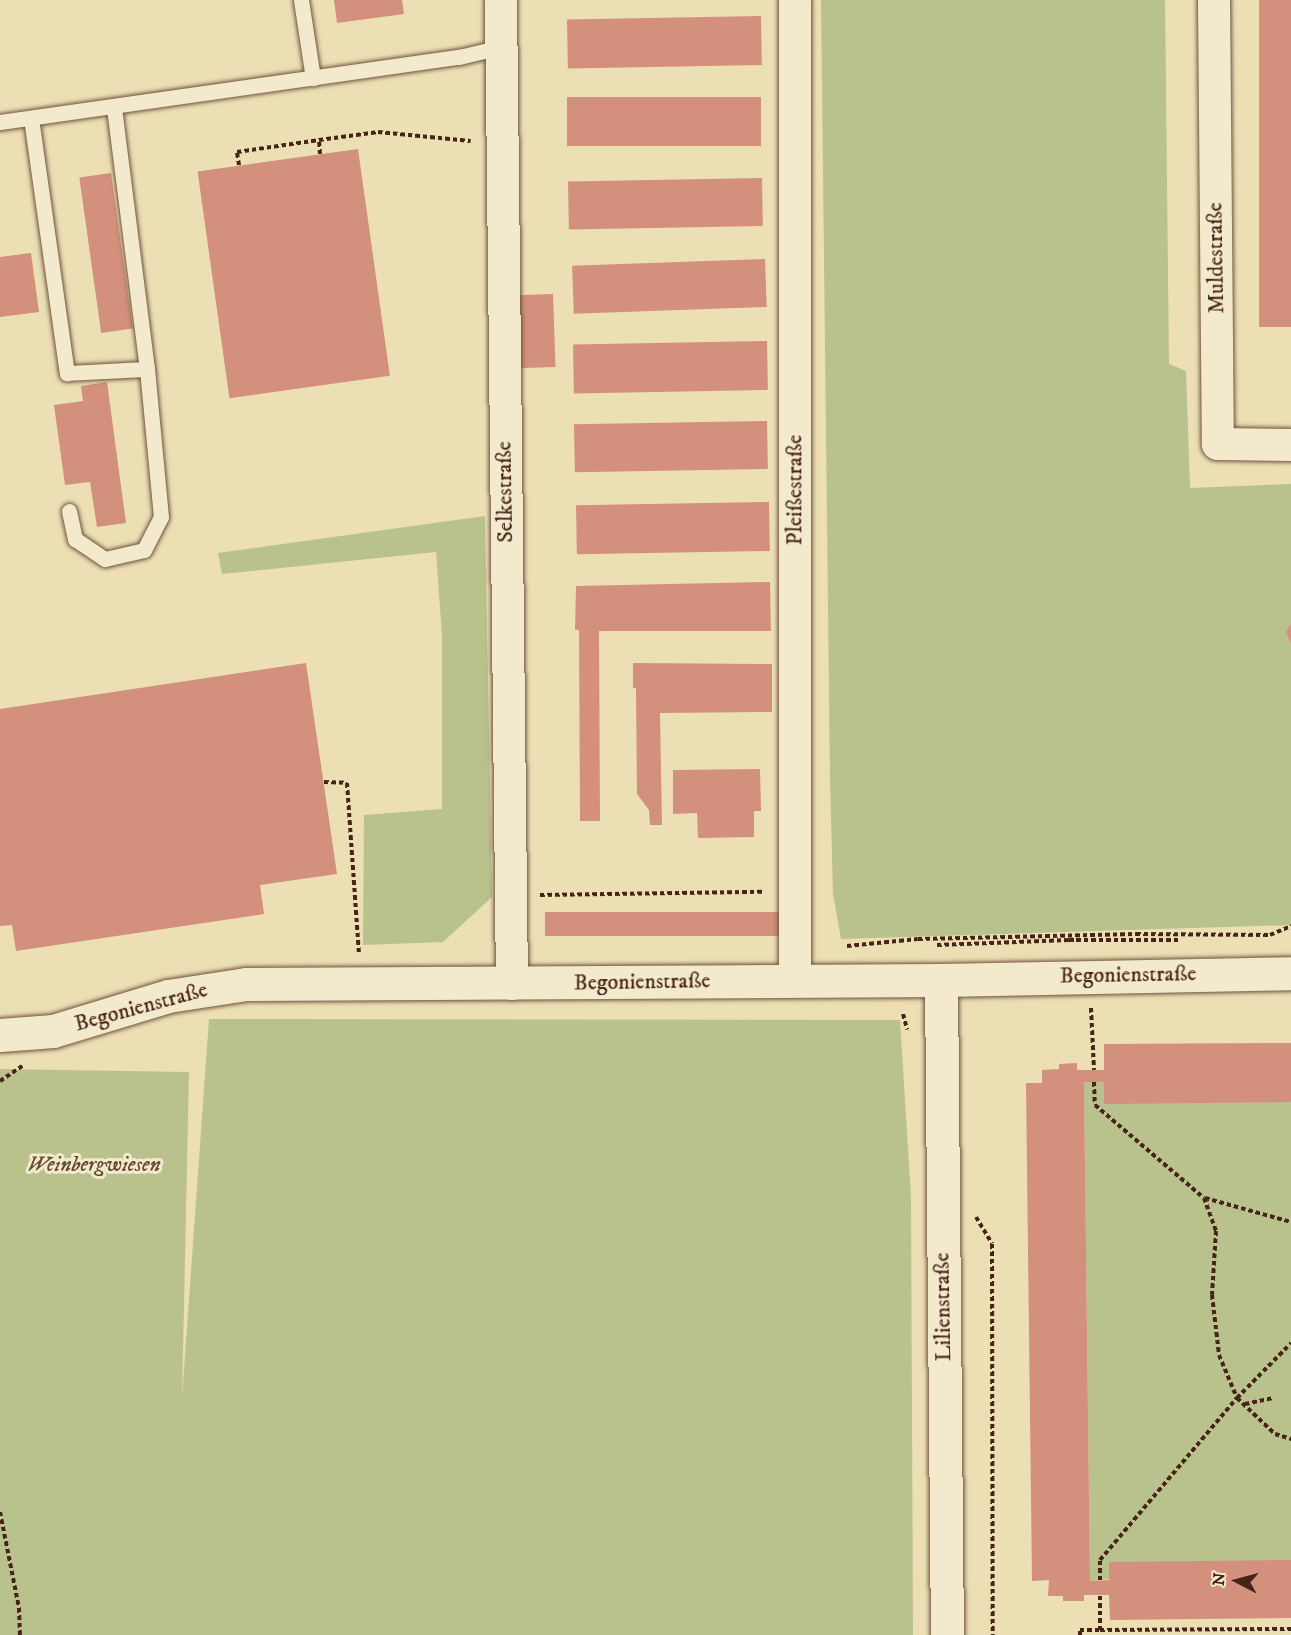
<!DOCTYPE html>
<meta charset="utf-8">
<style>
body{margin:0}
#map{position:relative;width:1291px;height:1635px;overflow:hidden;background:#ecdfb4;font-family:"IM FELL DW Pica",serif}
div>[style]{position:absolute}
.green>*{inset:0;background:#b9c18c}
.building>*{inset:0;background:#d3907c;transform-origin:0 0}
.path>*{height:4px;margin-top:-2px;transform-origin:0;background:repeating-linear-gradient(90deg,#472417 0 4.5px,transparent 0 7.5px)}
.roads{filter:drop-shadow(0 0 2px #70533e) drop-shadow(0 0 2px #70533e)}
.lane>*{height:15px;margin:-7.5px;padding:0 7.5px;transform-origin:7.5px;border-radius:7.5px;background:#f3eace}
.street>*{height:32px;margin:-16px;padding:0 16px;transform-origin:16px;border-radius:16px;background:#f3eace}
.secondary>*{height:33px;margin:-16.5px;padding:0 16.5px;transform-origin:16.5px;border-radius:16.5px;background:#f3eace}
span{translate:-50% -50%;white-space:nowrap;text-align:center;line-height:1.15;-webkit-text-stroke:6px #f3eace;paint-order:stroke}
.street-label{font-size:22px;color:#472417}
.park-label{font-size:22px;color:#644b34;font-style:italic}
.north{position:absolute;left:1207px;top:1551px;width:60px;height:60px;-webkit-text-stroke:4px #f3eace;paint-order:stroke;rotate:276deg;font-size:16px;font-weight:700;line-height:24px;text-align:center;color:#472417}
.north::after{content:'';display:block;margin:auto;width:21px;height:27px;background:#472417;clip-path:polygon(50% 0,100% 100%,50% 72%,0 100%)}
</style>
<div id="map">
<div class="green">
<i style="clip-path:polygon(821px 0,1165px 0,1169px 364px,1186px 371px,1190px 488px,1291px 484px,1291px 925px,841px 939px,833px 894px,830px 778px)"></i>
<i style="clip-path:polygon(485px 516px,492px 897px,443px 942px,363px 945px,364px 815px,442px 809px,442px 636px,436px 552px,222px 574px,218px 553px)"></i>
<i style="clip-path:polygon(209px 1019px,900px 1020px,911px 1197px,913px 1635px,0 1635px,0 1069px,189px 1072px,182px 1398px)"></i>
<i style="clip-path:polygon(1084px 1082px,1104px 1082px,1291px 1102px,1291px 1560px,1090px 1581px)"></i>
</div>
<div class="building">
<i style="clip-path:polygon(334px 0,402px 0,404px 14px,337px 23px)"></i>
<i style="left:1259px;top:0;width:32px;height:327px"></i>
<i style="left:761px;top:16px;width:49px;height:194px;rotate:89deg"></i>
<i style="left:761px;top:97px;width:49px;height:194px;rotate:90deg"></i>
<i style="left:358px;top:149px;width:229px;height:162px;rotate:82deg"></i>
<i style="left:111px;top:173px;width:157px;height:32px;rotate:82deg"></i>
<i style="left:762px;top:178px;width:48px;height:194px;rotate:89deg"></i>
<i style="clip-path:polygon(31px 253px,39px 312px,0 317px,0 257px)"></i>
<i style="left:765px;top:259px;width:48px;height:193px;rotate:88deg"></i>
<i style="left:553px;top:294px;width:73px;height:38px;rotate:88deg"></i>
<i style="left:767px;top:341px;width:49px;height:194px;rotate:89deg"></i>
<i style="clip-path:polygon(107px 382px,126px 523px,97px 527px,90px 482px,65px 485px,54px 405px,83px 401px,81px 386px)"></i>
<i style="left:767px;top:421px;width:48px;height:193px;rotate:89deg"></i>
<i style="left:769px;top:502px;width:49px;height:193px;rotate:89deg"></i>
<i style="clip-path:polygon(770px 582px,771px 631px,599px 631px,600px 821px,580px 821px,579px 630px,575px 630px,576px 586px)"></i>
<i style="clip-path:polygon(1291px 624px,1291px 643px,1286px 632px)"></i>
<i style="clip-path:polygon(306px 663px,337px 874px,260px 885px,264px 914px,16px 951px,12px 925px,0 926px,0 709px)"></i>
<i style="clip-path:polygon(633px 663px,772px 664px,772px 712px,660px 713px,662px 825px,650px 825px,649px 810px,637px 794px,636px 688px,633px 688px)"></i>
<i style="clip-path:polygon(760px 769px,761px 811px,754px 811px,754px 837px,698px 838px,697px 813px,673px 814px,673px 770px)"></i>
<i style="left:780px;top:912px;width:24px;height:235px;rotate:90deg"></i>
<i style="clip-path:polygon(1291px 1043px,1291px 1102px,1104px 1104px,1104px 1082px,1084px 1082px,1090px 1581px,1109px 1580px,1109px 1562px,1291px 1560px,1291px 1618px,1110px 1620px,1109px 1595px,1084px 1595px,1084px 1601px,1063px 1601px,1063px 1596px,1048px 1596px,1049px 1580px,1032px 1581px,1026px 1083px,1042px 1083px,1042px 1070px,1059px 1069px,1059px 1064px,1077px 1063px,1077px 1070px,1104px 1070px,1104px 1044px)"></i>
</div>
<div class="path">
<i style="left:320px;top:154px;width:14px;rotate:-94deg"></i>
<i style="left:319px;top:140px;width:60px;rotate:-7.7deg"></i>
<i style="left:378px;top:132px;width:93px;rotate:5.5deg"></i>
<i style="left:239px;top:165px;width:13px;rotate:-99deg"></i>
<i style="left:237px;top:152px;width:83px;rotate:-8.3deg"></i>
<i style="left:324px;top:782px;width:23px;rotate:2deg"></i>
<i style="left:347px;top:783px;width:170px;rotate:86deg"></i>
<i style="left:540px;top:895px;width:224px;rotate:-0.8deg"></i>
<i style="left:937px;top:945px;width:132px;rotate:-2.2deg"></i>
<i style="left:1069px;top:940px;width:112px"></i>
<i style="left:847px;top:946px;width:71px;rotate:-5.6deg"></i>
<i style="left:918px;top:939px;width:218px;rotate:-1.3deg"></i>
<i style="left:1136px;top:934px;width:134px;rotate:0.4deg"></i>
<i style="left:1270px;top:935px;width:23px;rotate:-23deg"></i>
<i style="left:1091px;top:1008px;width:62px;rotate:87.2deg"></i>
<i style="left:903px;top:1014px;width:16px;rotate:75deg"></i>
<i style="left:0;top:1081px;width:27px;rotate:-34deg"></i>
<i style="left:1094px;top:1082px;width:23px;rotate:88deg"></i>
<i style="left:1095px;top:1105px;width:143px;rotate:40.5deg"></i>
<i style="left:1204px;top:1198px;width:35px;rotate:70deg"></i>
<i style="left:1216px;top:1231px;width:64px;rotate:93.6deg"></i>
<i style="left:1212px;top:1295px;width:60px;rotate:83.3deg"></i>
<i style="left:1219px;top:1355px;width:47px;rotate:67.3deg"></i>
<i style="left:1237px;top:1398px;width:52px;rotate:43.5deg"></i>
<i style="left:1275px;top:1434px;width:17px;rotate:17deg"></i>
<i style="left:1205px;top:1198px;width:89px;rotate:15.6deg"></i>
<i style="left:976px;top:1217px;width:31px;rotate:59deg"></i>
<i style="left:992px;top:1244px;width:391px;rotate:89.9deg"></i>
<i style="left:1245px;top:1404px;width:29px;rotate:-12deg"></i>
<i style="left:0;top:1512px;width:98px;rotate:78.8deg"></i>
<i style="left:19px;top:1608px;width:27px;rotate:88deg"></i>
<i style="left:1100px;top:1580px;width:20px;rotate:-90deg"></i>
<i style="left:1100px;top:1560px;width:212px;rotate:-49.8deg"></i>
<i style="left:1237px;top:1398px;width:77px;rotate:-45.5deg"></i>
<i style="left:1100px;top:1630px;width:191px;rotate:-0.3deg"></i>
<i style="left:1080px;top:1635px;width:5px;rotate:-90deg"></i>
<i style="left:1080px;top:1630px;width:20px"></i>
<i style="left:1100px;top:1630px;width:35px;rotate:-90deg"></i>
</div>
<div class="roads">
<div class="lane">
<i style="left:301px;top:0;width:79px;rotate:81.3deg"></i>
<i style="left:31px;top:118px;width:258px;rotate:82deg"></i>
<i style="left:67px;top:373px;width:80px;rotate:-2.9deg"></i>
<i style="left:0;top:122px;width:464px;rotate:-8.1deg"></i>
<i style="left:459px;top:57px;width:43px;rotate:-13.4deg"></i>
<i style="left:69px;top:511px;width:29px;rotate:78deg"></i>
<i style="left:75px;top:539px;width:36px;rotate:34deg"></i>
<i style="left:105px;top:559px;width:40px;rotate:-13deg"></i>
<i style="left:144px;top:550px;width:37px;rotate:-63deg"></i>
<i style="left:161px;top:517px;width:149px;rotate:-95.4deg"></i>
<i style="left:147px;top:369px;width:265px;rotate:-97.2deg"></i>
</div>
<div class="street">
<i style="left:501px;top:0;width:984px;rotate:89.36deg"></i>
<i style="left:795px;top:0;width:981px;rotate:90deg"></i>
<i style="left:1214px;top:0;width:444px;rotate:89.5deg"></i>
<i style="left:1218px;top:444px;width:73px;rotate:0.8deg"></i>
</div>
<div class="secondary">
<i style="left:941px;top:980px;width:655px;rotate:89.48deg"></i>
<i style="left:0;top:1035px;width:53px;rotate:-4.3deg"></i>
<i style="left:53px;top:1031px;width:120px;rotate:-16.9deg"></i>
<i style="left:168px;top:996px;width:79px;rotate:-8.7deg"></i>
<i style="left:246px;top:984px;width:695px;rotate:-0.33deg"></i>
<i style="left:941px;top:980px;width:350px;rotate:-1.1deg"></i>
</div>
</div>
<div class="street-label">
<span style="left:1216px;top:258px;rotate:-91deg">Muldestraße</span>
<span style="left:795px;top:490px;rotate:-90deg">Pleißestraße</span>
<span style="left:505px;top:492px;rotate:-91deg">Selkestraße</span>
<span style="left:1128px;top:975px;rotate:-1deg">Begonienstraße</span>
<span style="left:642px;top:982px;rotate:-1deg">Begonienstraße</span>
<span style="left:141px;top:1007px;rotate:-15deg">Begonienstraße</span>
<span style="left:943px;top:1307px;rotate:-91deg">Lilienstraße</span>
</div>
<div class="park-label">
<span style="left:94px;top:1165px">Weinbergwiesen</span>
</div>
<div class="north">N</div>
</div>
